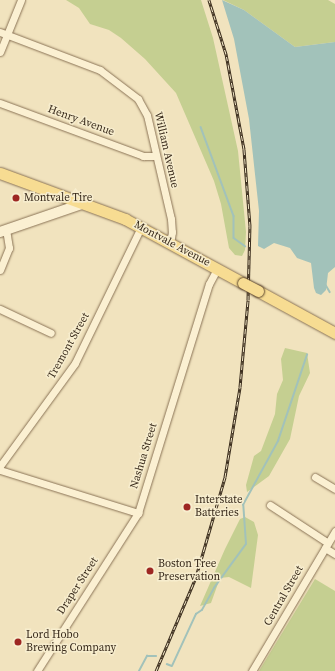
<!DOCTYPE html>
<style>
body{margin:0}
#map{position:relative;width:335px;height:671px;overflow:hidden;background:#f1e3be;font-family:"Source Serif 4",serif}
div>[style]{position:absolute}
.green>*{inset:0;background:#c5cf91}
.water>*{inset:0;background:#a2c2ba}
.stream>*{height:1.5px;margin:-0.75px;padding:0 0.75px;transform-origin:0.75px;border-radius:0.75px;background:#a2c2ba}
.roads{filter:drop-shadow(0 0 1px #8a7356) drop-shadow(0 0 1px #8a7356)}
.street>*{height:7px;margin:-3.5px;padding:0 3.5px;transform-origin:3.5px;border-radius:3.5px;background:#fbf0d2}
.secondary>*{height:10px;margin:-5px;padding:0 5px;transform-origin:5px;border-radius:5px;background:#fbf0d2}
.primary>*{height:11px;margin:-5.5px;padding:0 5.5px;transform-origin:5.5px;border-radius:5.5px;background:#f7dc92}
.rail>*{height:3px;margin-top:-1.5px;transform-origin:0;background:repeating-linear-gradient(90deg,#f7edce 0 4.5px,#382a1b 0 9px);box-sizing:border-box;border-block:1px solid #382a1b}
.bridges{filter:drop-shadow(0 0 1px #57412a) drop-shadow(0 0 1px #57412a)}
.primary-bridge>*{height:11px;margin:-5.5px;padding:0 5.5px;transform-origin:5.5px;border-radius:5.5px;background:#f7dc92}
.dots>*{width:11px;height:11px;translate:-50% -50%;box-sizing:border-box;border:2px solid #f7edce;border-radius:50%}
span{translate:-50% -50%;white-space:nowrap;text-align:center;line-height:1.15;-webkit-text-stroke:3px #f7edce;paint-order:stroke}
.street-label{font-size:11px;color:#382a1b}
.poi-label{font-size:11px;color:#382a1b}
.left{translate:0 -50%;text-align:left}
</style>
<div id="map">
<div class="green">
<i style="clip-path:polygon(66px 0,201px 0,213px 38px,238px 151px,246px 232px,245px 250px,242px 256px,235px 255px,229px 248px,221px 204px,214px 181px,176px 93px,145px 59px,121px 38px,109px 30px,90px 24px,79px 8px)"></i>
<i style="clip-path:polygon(223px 0,328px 0,335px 4px,335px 42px,295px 47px,244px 10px)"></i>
<i style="clip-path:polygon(285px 348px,307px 353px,310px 373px,299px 396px,290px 439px,269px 476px,247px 492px,246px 485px,254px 456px,261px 451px,275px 414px,277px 394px,283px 380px,281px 359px)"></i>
<i style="clip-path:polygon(245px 517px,254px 522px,258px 535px,251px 588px,229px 577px,220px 578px,211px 603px,200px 606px,225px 549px,240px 519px)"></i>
<i style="clip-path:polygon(315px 579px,335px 591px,335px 671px,259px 671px)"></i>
</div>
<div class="water">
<i style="clip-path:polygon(222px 0,244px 10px,295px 47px,335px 42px,335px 267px,328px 273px,326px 290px,321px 295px,316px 293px,314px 288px,311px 263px,297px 258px,290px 248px,274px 243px,264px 249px,258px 246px,259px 211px,249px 119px,234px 39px)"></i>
</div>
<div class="stream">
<i style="left:201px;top:127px;width:95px;rotate:69.7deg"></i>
<i style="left:234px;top:216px;width:22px;rotate:90deg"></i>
<i style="left:234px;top:238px;width:14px;rotate:36deg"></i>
<i style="left:326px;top:285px;width:8px;rotate:60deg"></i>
<i style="left:167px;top:664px;width:5px;rotate:22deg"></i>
<i style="left:172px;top:666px;width:57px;rotate:-65.2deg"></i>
<i style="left:196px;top:614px;width:7px;rotate:-34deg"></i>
<i style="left:202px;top:610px;width:25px;rotate:-61deg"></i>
<i style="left:214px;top:588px;width:54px;rotate:-54deg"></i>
<i style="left:246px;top:544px;width:39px;rotate:-94deg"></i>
<i style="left:243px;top:505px;width:73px;rotate:-61.3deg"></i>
<i style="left:278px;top:441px;width:91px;rotate:-71.4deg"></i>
<i style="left:139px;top:671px;width:17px;rotate:-62deg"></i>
<i style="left:147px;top:656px;width:9px"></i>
</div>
<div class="roads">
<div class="street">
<i style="left:0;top:32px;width:107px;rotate:20.8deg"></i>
<i style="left:100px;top:70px;width:48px;rotate:37.3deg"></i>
<i style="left:138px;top:99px;width:18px;rotate:61deg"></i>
<i style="left:147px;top:115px;width:107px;rotate:77deg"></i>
<i style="left:171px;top:219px;width:13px;rotate:86deg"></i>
<i style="left:172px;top:232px;width:11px;rotate:100deg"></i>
<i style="left:0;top:52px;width:56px;rotate:-68deg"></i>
<i style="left:0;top:103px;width:153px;rotate:20.3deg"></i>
<i style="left:143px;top:156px;width:13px"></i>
<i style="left:0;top:270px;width:24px;rotate:-68deg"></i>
<i style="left:9px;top:248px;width:18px;rotate:-99deg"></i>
<i style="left:0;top:309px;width:56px;rotate:25.2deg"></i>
<i style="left:0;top:466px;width:127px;rotate:-53.9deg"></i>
<i style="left:75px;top:363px;width:151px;rotate:-64.1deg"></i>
<i style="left:0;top:470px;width:145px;rotate:17.3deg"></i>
<i style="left:138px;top:513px;width:240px;rotate:-72.8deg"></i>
<i style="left:209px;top:284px;width:17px;rotate:-62deg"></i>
<i style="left:315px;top:477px;width:23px;rotate:31deg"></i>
<i style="left:270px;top:505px;width:69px;rotate:33.2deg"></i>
<i style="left:325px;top:548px;width:12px;rotate:31deg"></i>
<i style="left:37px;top:671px;width:188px;rotate:-57.4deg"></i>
<i style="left:252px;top:671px;width:163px;rotate:-59.3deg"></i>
</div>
<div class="secondary">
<i style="left:0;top:232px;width:87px;rotate:-18.9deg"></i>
</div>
<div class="primary">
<i style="left:0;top:173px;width:133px;rotate:20.2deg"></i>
<i style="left:125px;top:219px;width:134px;rotate:28.5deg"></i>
<i style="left:258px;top:291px;width:88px;rotate:28.6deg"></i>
</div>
</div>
<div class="rail">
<i style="left:156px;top:671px;width:102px;rotate:-66.9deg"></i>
<i style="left:196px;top:577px;width:104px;rotate:-73.8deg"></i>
<i style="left:225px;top:477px;width:91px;rotate:-80.5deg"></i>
<i style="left:240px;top:387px;width:87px;rotate:-84.7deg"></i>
<i style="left:248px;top:300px;width:74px;rotate:-88.5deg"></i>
<i style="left:250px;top:226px;width:77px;rotate:-94.5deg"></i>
<i style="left:244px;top:149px;width:97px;rotate:-100.7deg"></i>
<i style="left:226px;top:54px;width:57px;rotate:-107.5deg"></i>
</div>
<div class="bridges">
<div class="primary-bridge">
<i style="left:243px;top:283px;width:17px;rotate:28deg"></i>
</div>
</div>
<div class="dots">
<i style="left:16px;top:198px;background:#9d2622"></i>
<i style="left:187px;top:507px;background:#9d2622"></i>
<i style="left:150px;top:571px;background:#9d2622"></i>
<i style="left:18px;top:642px;background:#9d2622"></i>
</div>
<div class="street-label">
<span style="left:81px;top:121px;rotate:20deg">Henry Avenue</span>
<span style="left:166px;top:150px;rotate:77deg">William Avenue</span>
<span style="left:172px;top:244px;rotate:28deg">Montvale Avenue</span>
<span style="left:69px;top:346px;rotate:-61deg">Tremont Street</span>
<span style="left:144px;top:456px;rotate:-73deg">Nashua Street</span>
<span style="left:78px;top:586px;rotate:-57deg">Draper Street</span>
<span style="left:284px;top:596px;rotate:-60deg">Central Street</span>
</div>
<div class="poi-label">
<span class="left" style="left:24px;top:198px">Montvale Tire</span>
<span class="left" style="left:195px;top:507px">Interstate<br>Batteries</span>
<span class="left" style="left:158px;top:571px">Boston Tree<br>Preservation</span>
<span class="left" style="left:26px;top:642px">Lord Hobo<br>Brewing Company</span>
</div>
</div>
